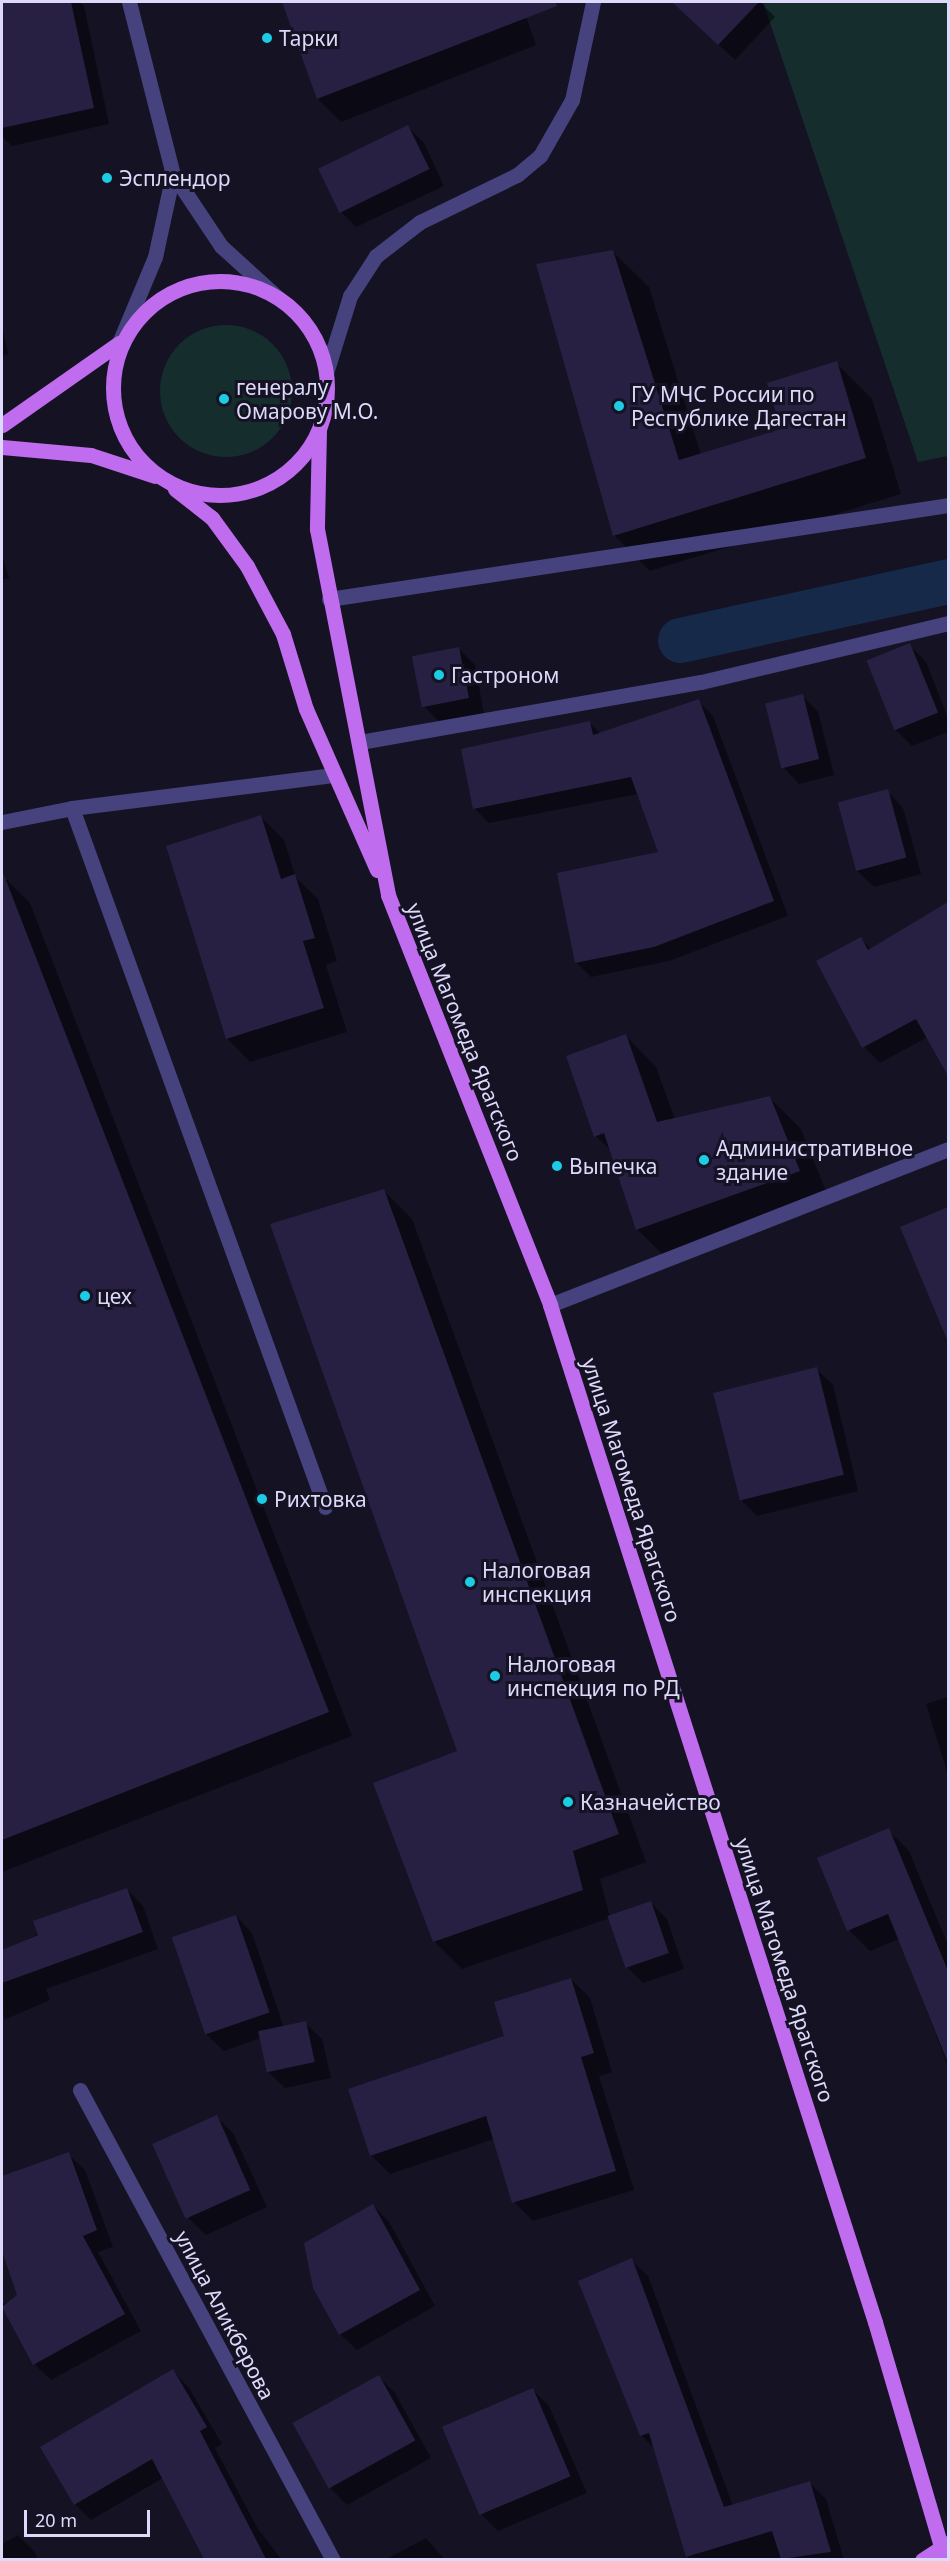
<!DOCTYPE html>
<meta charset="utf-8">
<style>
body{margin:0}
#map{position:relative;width:950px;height:2561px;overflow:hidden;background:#151224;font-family:"Noto Sans",sans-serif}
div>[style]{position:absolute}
.green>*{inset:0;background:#152d2d}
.round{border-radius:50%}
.shadow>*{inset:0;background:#0007}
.canal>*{height:45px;margin:-22.5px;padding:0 22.5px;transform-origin:22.5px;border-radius:22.5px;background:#162949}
.building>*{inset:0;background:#272043;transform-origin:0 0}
.minor>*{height:15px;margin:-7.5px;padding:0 7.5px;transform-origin:7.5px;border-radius:7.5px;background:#45427d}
.major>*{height:15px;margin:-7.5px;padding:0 7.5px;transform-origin:7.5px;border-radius:7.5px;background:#c06cee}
.major>.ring{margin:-7.5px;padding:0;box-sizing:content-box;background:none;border:15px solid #c06cee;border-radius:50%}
.dots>*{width:16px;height:16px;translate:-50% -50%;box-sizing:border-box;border:3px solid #151224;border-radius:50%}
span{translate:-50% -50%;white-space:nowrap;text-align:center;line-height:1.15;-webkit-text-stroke:6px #151224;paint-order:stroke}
.poi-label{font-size:21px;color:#ddd9fb}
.left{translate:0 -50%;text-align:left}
.street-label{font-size:21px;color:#ddd9fb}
.frame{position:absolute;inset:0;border:3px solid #ddd9fb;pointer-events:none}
.scale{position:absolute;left:24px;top:2510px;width:126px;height:27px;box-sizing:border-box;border:3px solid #ddd9fb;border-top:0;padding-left:8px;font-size:18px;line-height:21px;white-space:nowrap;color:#ddd9fb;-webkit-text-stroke:4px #151224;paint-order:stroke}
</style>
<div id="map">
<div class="green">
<i style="clip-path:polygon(763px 2px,948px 2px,948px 456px,918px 462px)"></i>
<i class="round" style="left:160px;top:325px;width:132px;height:132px"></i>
</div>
<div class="shadow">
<i style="clip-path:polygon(15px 2px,79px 2px,84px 6px,109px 124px,12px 146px,2px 136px,2px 5px)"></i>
<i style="clip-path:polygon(283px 2px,521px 2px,536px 45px,341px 122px,318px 99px)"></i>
<i style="clip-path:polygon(673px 2px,760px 2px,775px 17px,735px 60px)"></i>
<i style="clip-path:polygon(408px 127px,424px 143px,444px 186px,356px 227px,340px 211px)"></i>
<i style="clip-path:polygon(613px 252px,649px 287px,701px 455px,782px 430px,836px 363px,872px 399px,901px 494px,650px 571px,614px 535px)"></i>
<i style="clip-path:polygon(2px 325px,8px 354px,2px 356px)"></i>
<i style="clip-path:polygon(2px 555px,9px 578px,2px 580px)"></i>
<i style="clip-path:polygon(909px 645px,926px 662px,948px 718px,948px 732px,912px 746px,896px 730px)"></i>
<i style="clip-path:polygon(458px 648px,475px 665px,484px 714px,441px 724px,425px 707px)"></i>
<i style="clip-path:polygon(802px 695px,818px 712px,834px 775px,799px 784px,783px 767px)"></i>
<i style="clip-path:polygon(698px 701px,713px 716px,788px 916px,669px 961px,591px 977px,576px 962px,660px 853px,638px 794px,489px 823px,474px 808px,590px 723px,601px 734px)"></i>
<i style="clip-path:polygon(887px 791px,903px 808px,921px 874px,874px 887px,857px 871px)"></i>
<i style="clip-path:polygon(261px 817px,284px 840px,296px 878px,318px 899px,337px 961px,326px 965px,347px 1032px,250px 1062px,227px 1038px)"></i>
<i style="clip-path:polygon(7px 880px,30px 903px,352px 1736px,2px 1872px,2px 882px)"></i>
<i style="clip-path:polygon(948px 904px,948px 1073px,928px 1037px,880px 1063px,864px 1047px,861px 939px,872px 950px)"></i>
<i style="clip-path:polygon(626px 1036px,656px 1067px,675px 1119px,770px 1098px,801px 1129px,830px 1201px,668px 1260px,638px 1230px,612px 1152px,596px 1136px)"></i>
<i style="clip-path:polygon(384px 1191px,412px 1219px,646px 1862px,600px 1879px,610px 1917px,651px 1903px,667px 1919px,684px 1969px,643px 1983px,626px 1966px,610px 1918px,462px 1969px,434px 1941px,459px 1752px)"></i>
<i style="clip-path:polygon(948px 1209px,948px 1312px,947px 1313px,902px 1228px)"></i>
<i style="clip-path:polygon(816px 1369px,833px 1385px,858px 1491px,757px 1516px,741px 1500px,715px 1393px)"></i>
<i style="clip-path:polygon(948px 1697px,948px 1775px,926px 1704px)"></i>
<i style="clip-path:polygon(888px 1830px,909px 1851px,948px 1945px,948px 2066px,899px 1939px,870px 1951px,849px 1930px,819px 1859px)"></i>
<i style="clip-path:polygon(127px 1889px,143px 1906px,158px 1949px,46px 1989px,50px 2000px,4px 2020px,2px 1952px)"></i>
<i style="clip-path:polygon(236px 1916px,252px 1933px,284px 2028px,305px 2023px,322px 2039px,331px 2078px,285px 2088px,268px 2072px,261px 2038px,224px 2051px,207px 2035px,174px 1938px)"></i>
<i style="clip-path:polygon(571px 1979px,590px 1998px,612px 2072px,599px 2076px,634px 2190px,533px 2221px,514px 2202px,494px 2139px,390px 2174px,371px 2155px)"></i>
<i style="clip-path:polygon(216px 2117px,233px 2133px,267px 2207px,206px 2235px,189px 2219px)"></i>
<i style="clip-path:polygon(68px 2154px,85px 2170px,113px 2247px,98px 2252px,141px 2331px,51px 2380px,34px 2364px,2px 2305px,19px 2296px,2px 2247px,2px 2178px)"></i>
<i style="clip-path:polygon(373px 2205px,389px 2222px,435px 2306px,357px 2350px,340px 2334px)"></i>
<i style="clip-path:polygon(631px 2260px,648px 2276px,733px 2506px,809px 2482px,826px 2499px,844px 2560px,689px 2560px,655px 2449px,642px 2436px,580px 2282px)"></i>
<i style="clip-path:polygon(173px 2371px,189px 2388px,222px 2444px,215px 2448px,258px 2529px,282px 2560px,205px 2560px,163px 2478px,91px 2520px,75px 2504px)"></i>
<i style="clip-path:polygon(379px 2377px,395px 2393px,431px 2458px,347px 2505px,331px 2489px)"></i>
<i style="clip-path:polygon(533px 2390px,549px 2406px,587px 2493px,498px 2531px,482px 2515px)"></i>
<i style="clip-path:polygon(18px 2535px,34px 2551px,38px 2560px,2px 2560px,2px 2544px)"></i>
<i style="clip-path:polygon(426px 2538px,445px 2560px,385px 2560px)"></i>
</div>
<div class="canal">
<i style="left:680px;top:640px;width:274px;rotate:-12.4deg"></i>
</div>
<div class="building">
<i style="clip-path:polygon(2px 2px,71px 2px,94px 108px,2px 128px)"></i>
<i style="clip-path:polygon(282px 2px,556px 2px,557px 6px,317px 99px)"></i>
<i style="clip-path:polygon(672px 2px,759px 2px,718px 45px)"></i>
<i style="left:408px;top:125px;width:49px;height:100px;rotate:64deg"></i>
<i style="clip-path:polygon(613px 250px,679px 460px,781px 429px,767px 383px,837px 361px,866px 458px,613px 536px,536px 264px)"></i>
<i style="left:910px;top:643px;width:75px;height:47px;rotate:68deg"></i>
<i style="left:459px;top:647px;width:52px;height:48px;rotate:79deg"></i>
<i style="left:803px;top:694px;width:67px;height:39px;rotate:76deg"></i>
<i style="clip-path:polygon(699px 699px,774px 901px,654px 947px,575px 963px,557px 873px,658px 852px,631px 777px,473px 809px,461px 749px,590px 721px,593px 735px)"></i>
<i style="left:888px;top:789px;width:71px;height:52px;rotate:75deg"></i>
<i style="clip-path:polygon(261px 815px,281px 879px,295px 874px,315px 938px,303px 941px,324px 1008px,226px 1039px,166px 846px)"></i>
<i style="clip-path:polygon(2px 870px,329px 1712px,2px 1840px)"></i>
<i style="clip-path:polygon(948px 902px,948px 1076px,916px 1019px,862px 1048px,816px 961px,861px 937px,868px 950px)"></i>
<i style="clip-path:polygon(626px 1034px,657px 1122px,770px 1096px,800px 1171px,636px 1230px,604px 1133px,594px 1137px,566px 1056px)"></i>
<i style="clip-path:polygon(384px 1189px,619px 1834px,573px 1851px,583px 1890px,433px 1942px,373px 1783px,457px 1751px,270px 1224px)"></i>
<i style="clip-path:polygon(948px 1207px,948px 1342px,900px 1227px)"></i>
<i style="left:817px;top:1367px;width:111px;height:107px;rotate:76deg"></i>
<i style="clip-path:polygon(889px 1828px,948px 1971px,948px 2063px,888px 1914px,847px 1931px,817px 1858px)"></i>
<i style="clip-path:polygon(127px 1888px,143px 1932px,2px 1983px,2px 1950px,38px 1935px,33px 1921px)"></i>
<i style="left:651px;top:1901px;width:55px;height:46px;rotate:71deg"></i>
<i style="left:236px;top:1915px;width:103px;height:68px;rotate:71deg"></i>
<i style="clip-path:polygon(571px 1978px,594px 2053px,581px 2057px,616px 2171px,512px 2203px,486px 2116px,370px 2156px,348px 2089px,504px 2036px,494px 2002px)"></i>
<i style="left:306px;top:2021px;width:42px;height:49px;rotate:78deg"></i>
<i style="left:217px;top:2115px;width:82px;height:71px;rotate:66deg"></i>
<i style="clip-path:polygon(69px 2152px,97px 2230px,83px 2236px,125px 2314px,33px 2365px,2px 2307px,17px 2295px,2px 2251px,2px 2176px)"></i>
<i style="clip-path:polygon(373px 2204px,420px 2290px,339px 2335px,313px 2288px,304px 2243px)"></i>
<i style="clip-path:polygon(632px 2258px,724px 2507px,810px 2481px,831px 2552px,781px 2559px,772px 2531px,686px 2557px,649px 2433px,640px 2436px,578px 2281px)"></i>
<i style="clip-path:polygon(173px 2369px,207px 2427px,200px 2431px,266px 2559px,204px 2559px,152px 2459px,74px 2505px,40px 2447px)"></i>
<i style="left:379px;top:2375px;width:75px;height:99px;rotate:61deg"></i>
<i style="left:533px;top:2388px;width:96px;height:99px;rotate:67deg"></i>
</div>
<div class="minor">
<i style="left:129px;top:2px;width:178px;rotate:75.7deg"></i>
<i style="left:173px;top:174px;width:87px;rotate:56.3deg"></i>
<i style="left:221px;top:246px;width:76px;rotate:42.3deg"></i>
<i style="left:119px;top:343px;width:93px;rotate:-67.3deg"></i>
<i style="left:155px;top:257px;width:85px;rotate:-77.8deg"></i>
<i style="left:326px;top:373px;width:81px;rotate:-72.7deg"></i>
<i style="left:350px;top:296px;width:48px;rotate:-57deg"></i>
<i style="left:376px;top:256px;width:56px;rotate:-37.7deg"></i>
<i style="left:420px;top:222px;width:108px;rotate:-25.9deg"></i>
<i style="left:517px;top:175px;width:30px;rotate:-40deg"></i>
<i style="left:540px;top:156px;width:64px;rotate:-60.3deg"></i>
<i style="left:572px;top:100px;width:100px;rotate:-77.9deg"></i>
<i style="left:329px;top:599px;width:626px;rotate:-8.63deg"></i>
<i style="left:360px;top:742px;width:346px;rotate:-10deg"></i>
<i style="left:701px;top:682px;width:254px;rotate:-13.4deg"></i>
<i style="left:2px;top:822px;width:71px;rotate:-11.3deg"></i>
<i style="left:550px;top:1305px;width:427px;rotate:-21.4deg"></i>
<i style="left:325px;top:1507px;width:743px;rotate:-109.9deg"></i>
<i style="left:72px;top:808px;width:265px;rotate:-7.2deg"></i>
<i style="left:80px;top:2090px;width:534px;rotate:61.71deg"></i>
</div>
<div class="major">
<i class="ring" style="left:113px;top:281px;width:199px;height:199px"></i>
<i style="left:2px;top:425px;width:143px;rotate:-35deg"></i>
<i style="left:319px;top:430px;width:99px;rotate:91.2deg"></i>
<i style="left:317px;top:529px;width:373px;rotate:79deg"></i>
<i style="left:388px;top:895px;width:441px;rotate:68.4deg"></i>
<i style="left:550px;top:1305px;width:1068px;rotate:72.28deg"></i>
<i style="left:875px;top:2322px;width:248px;rotate:73.6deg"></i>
<i style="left:2px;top:447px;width:89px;rotate:5.1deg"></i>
<i style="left:91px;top:455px;width:67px;rotate:18.2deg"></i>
<i style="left:175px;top:489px;width:47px;rotate:38.1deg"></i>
<i style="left:212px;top:518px;width:59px;rotate:53.9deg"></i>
<i style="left:247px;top:566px;width:77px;rotate:62.1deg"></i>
<i style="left:283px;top:634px;width:78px;rotate:73deg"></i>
<i style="left:306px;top:709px;width:176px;rotate:66.2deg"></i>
<i style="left:922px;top:2560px;width:31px;rotate:-33deg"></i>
</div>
<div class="dots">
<i style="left:267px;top:38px;background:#1bcce4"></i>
<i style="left:107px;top:178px;background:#1bcce4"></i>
<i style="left:224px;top:399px;background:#1bcce4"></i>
<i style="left:619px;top:406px;background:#1bcce4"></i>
<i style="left:439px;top:675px;background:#1bcce4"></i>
<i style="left:704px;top:1160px;background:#1bcce4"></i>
<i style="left:557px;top:1166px;background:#1bcce4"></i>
<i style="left:85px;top:1296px;background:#1bcce4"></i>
<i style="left:262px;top:1499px;background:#1bcce4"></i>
<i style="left:470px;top:1582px;background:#1bcce4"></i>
<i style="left:495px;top:1676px;background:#1bcce4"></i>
<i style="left:568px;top:1802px;background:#1bcce4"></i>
</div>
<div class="poi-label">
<span class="left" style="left:279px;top:38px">Тарки</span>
<span class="left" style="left:119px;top:178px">Эсплендор</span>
<span class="left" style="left:236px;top:399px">генералу<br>Омарову М.О.</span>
<span class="left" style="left:631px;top:406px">ГУ МЧС России по<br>Республике Дагестан</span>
<span class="left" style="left:451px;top:675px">Гастроном</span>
<span class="left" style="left:716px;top:1160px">Административное<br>здание</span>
<span class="left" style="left:569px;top:1166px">Выпечка</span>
<span class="left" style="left:97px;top:1296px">цех</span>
<span class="left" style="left:274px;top:1499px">Рихтовка</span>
<span class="left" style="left:482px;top:1582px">Налоговая<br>инспекция</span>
<span class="left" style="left:507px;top:1676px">Налоговая<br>инспекция по РД</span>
<span class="left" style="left:580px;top:1802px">Казначейство</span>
</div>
<div class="street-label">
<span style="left:465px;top:1032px;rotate:68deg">улица Магомеда Ярагского</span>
<span style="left:632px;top:1490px;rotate:72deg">улица Магомеда Ярагского</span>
<span style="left:785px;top:1970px;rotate:72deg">улица Магомеда Ярагского</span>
<span style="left:225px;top:2315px;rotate:62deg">улица Аликберова</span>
</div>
<div class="frame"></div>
<div class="scale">20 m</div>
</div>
